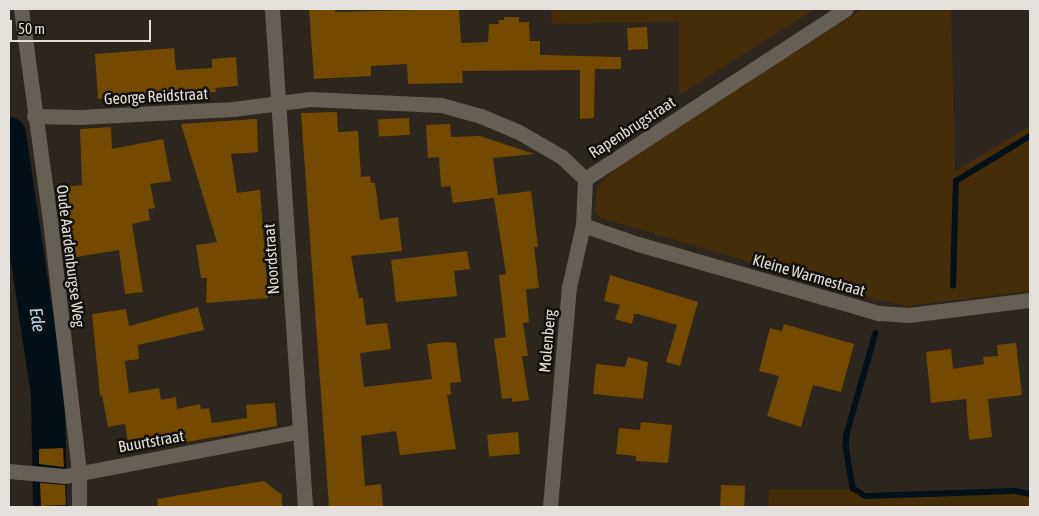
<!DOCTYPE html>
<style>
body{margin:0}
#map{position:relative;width:1039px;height:516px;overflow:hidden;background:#2c261e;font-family:"Asap Condensed",sans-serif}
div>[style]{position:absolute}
.green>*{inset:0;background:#462d09}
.stream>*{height:5.5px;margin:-2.75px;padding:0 2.75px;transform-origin:2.75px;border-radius:2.75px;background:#041017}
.river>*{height:34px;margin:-17px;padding:0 17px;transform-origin:17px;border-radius:17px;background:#041017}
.building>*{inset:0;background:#744a01;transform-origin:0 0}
.minor>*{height:15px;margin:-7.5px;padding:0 7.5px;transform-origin:7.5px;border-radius:7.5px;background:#665f56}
span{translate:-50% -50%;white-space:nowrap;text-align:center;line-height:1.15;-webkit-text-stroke:5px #12100c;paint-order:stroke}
.street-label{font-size:16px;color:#e4e0db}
.water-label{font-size:18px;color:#afddf6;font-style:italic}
.frame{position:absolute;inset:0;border:10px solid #e4e0db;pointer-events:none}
.scale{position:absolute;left:10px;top:20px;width:141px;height:22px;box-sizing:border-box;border:2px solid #e4e0db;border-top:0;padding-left:6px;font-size:15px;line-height:18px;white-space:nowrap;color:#e4e0db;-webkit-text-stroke:4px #12100c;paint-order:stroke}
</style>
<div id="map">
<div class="green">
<i style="clip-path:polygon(551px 9px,815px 9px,679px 95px,679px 22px,552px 24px)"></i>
<i style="clip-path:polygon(863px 9px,951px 9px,955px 171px,1030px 126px,1030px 291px,908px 306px,878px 300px,601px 218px,595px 211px,597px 187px,618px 165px)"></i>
<i style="clip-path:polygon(769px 489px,848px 489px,903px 496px,1017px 489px,1030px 494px,1030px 507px,768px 507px)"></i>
</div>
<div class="stream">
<i style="left:953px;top:286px;width:105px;rotate:-88.4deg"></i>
<i style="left:956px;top:181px;width:87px;rotate:-31.3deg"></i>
<i style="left:876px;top:333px;width:105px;rotate:106deg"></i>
<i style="left:847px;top:434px;width:12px;rotate:95deg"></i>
<i style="left:846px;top:446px;width:43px;rotate:80.5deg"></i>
<i style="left:853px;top:488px;width:15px;rotate:32deg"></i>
<i style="left:866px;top:496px;width:149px;rotate:-1.9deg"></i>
<i style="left:1015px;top:491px;width:15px;rotate:11deg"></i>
</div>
<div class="river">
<i style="left:9px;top:134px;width:265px;rotate:81.5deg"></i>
<i style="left:48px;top:396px;width:111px;rotate:89deg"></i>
</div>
<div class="building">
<i style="clip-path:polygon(309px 9px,335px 9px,335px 12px,459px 9px,461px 43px,488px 42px,489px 24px,499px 24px,498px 20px,504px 20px,504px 17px,519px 17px,519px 22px,529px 22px,530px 41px,540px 41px,540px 55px,621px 57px,621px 69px,595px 69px,594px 118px,580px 119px,580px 70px,462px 71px,463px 83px,408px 84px,407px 64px,371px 66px,371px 76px,314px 79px)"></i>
<i style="left:647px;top:27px;width:22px;height:20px;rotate:87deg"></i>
<i style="clip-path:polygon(174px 48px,176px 70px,212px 68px,212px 59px,236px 57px,238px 86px,215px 88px,216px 92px,98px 99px,95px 54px)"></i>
<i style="clip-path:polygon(337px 112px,338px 132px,358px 131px,361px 177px,370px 176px,371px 183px,375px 183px,380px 220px,398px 217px,402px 251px,351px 256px,359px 298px,363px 298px,366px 325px,387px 323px,391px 349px,360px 353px,364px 387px,432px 379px,427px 344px,445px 342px,456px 343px,461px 382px,450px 383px,451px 394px,447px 395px,456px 449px,400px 455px,396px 431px,361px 436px,365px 486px,381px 484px,383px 507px,329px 507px,301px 113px)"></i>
<i style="left:409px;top:118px;width:17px;height:31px;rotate:87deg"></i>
<i style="clip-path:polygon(257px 119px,258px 152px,231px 154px,237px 193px,260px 190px,268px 298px,206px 303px,207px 278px,201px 278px,196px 245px,217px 242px,181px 124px)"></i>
<i style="clip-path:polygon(450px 124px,451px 137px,480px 136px,534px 154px,493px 158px,498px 195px,531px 191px,538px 247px,534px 247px,539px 288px,526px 289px,529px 322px,523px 323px,528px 356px,522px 356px,529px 400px,512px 402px,512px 398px,502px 399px,494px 339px,506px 337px,499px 275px,506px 274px,494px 198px,453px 203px,450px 186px,441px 187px,439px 157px,428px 158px,426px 125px)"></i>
<i style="clip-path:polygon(111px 127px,112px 149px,163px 139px,171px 181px,150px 184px,155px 208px,148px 209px,150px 220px,132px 224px,143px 292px,125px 294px,119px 250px,76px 257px,65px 187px,82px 185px,80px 129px)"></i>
<i style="clip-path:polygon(467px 251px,470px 269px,454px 271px,457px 296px,396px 302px,391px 260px)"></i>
<i style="clip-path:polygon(610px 275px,698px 302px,680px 366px,666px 362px,677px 325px,638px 314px,634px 314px,632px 324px,615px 319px,620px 305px,604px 301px)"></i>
<i style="clip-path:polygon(198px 307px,204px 330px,138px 345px,139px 359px,125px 361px,129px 393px,159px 388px,161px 400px,176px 397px,177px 409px,200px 404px,201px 409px,209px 408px,212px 423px,247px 418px,246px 405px,275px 403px,277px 426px,130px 452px,125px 424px,108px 427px,102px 395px,100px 396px,92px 314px,126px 309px,129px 326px)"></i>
<i style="clip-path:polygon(784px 324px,854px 344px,841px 392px,813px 385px,801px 427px,767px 416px,779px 376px,759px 371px,770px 328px,782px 331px)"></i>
<i style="clip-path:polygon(1016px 343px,1022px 395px,988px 399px,992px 437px,969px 440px,966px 399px,931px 403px,926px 352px,951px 349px,953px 369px,984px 364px,983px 357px,998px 356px,997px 345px)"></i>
<i style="clip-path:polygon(628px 357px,648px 362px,643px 399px,593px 394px,596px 364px,625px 367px)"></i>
<i style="clip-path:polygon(641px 422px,672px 425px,668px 463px,636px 461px,636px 456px,616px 454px,619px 428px,640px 430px)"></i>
<i style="left:518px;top:432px;width:22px;height:31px;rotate:85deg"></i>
<i style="clip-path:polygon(63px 448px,64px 467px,39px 464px,39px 449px)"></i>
<i style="clip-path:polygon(264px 481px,282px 495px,282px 507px,158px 507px,157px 499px)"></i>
<i style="clip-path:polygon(40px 483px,65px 485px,66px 505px,41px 506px)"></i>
<i style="left:721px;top:485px;width:24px;height:22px;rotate:2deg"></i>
</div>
<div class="minor">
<i style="left:21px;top:9px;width:214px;rotate:82.2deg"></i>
<i style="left:50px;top:221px;width:253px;rotate:83.4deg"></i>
<i style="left:79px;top:472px;width:35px;rotate:90deg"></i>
<i style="left:272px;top:9px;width:499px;rotate:86.2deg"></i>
<i style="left:34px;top:116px;width:46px;rotate:1.2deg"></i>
<i style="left:80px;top:117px;width:153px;rotate:-3deg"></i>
<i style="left:233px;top:109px;width:78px;rotate:-7.4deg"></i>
<i style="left:310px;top:99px;width:131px;rotate:2.6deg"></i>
<i style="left:441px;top:105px;width:41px;rotate:15.4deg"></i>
<i style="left:481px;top:116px;width:39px;rotate:23deg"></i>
<i style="left:517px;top:131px;width:52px;rotate:30deg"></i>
<i style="left:562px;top:157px;width:32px;rotate:44deg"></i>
<i style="left:585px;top:179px;width:311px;rotate:-33.1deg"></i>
<i style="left:583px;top:225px;width:58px;rotate:19.1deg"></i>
<i style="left:638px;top:244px;width:251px;rotate:16deg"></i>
<i style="left:879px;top:313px;width:30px;rotate:4deg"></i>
<i style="left:909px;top:315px;width:122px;rotate:-7.1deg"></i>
<i style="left:9px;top:471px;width:56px;rotate:5.1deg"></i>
<i style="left:65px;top:476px;width:239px;rotate:-10.8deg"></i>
<i style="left:550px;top:507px;width:221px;rotate:-85.1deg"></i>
<i style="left:569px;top:287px;width:64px;rotate:-77.3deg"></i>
<i style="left:583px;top:225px;width:46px;rotate:-87.5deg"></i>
</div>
<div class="street-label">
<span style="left:156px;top:96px;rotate:-3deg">George Reidstraat</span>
<span style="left:632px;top:127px;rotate:-33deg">Rapenbrugstraat</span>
<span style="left:71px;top:256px;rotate:83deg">Oude Aardenburgse Weg</span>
<span style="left:271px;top:259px;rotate:-94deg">Noordstraat</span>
<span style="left:809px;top:275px;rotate:16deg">Kleine Warmestraat</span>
<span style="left:547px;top:341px;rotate:-85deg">Molenberg</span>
<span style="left:151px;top:441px;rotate:-10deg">Buurtstraat</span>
</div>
<div class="water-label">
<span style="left:37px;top:320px;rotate:81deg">Ede</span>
</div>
<div class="frame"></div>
<div class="scale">50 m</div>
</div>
